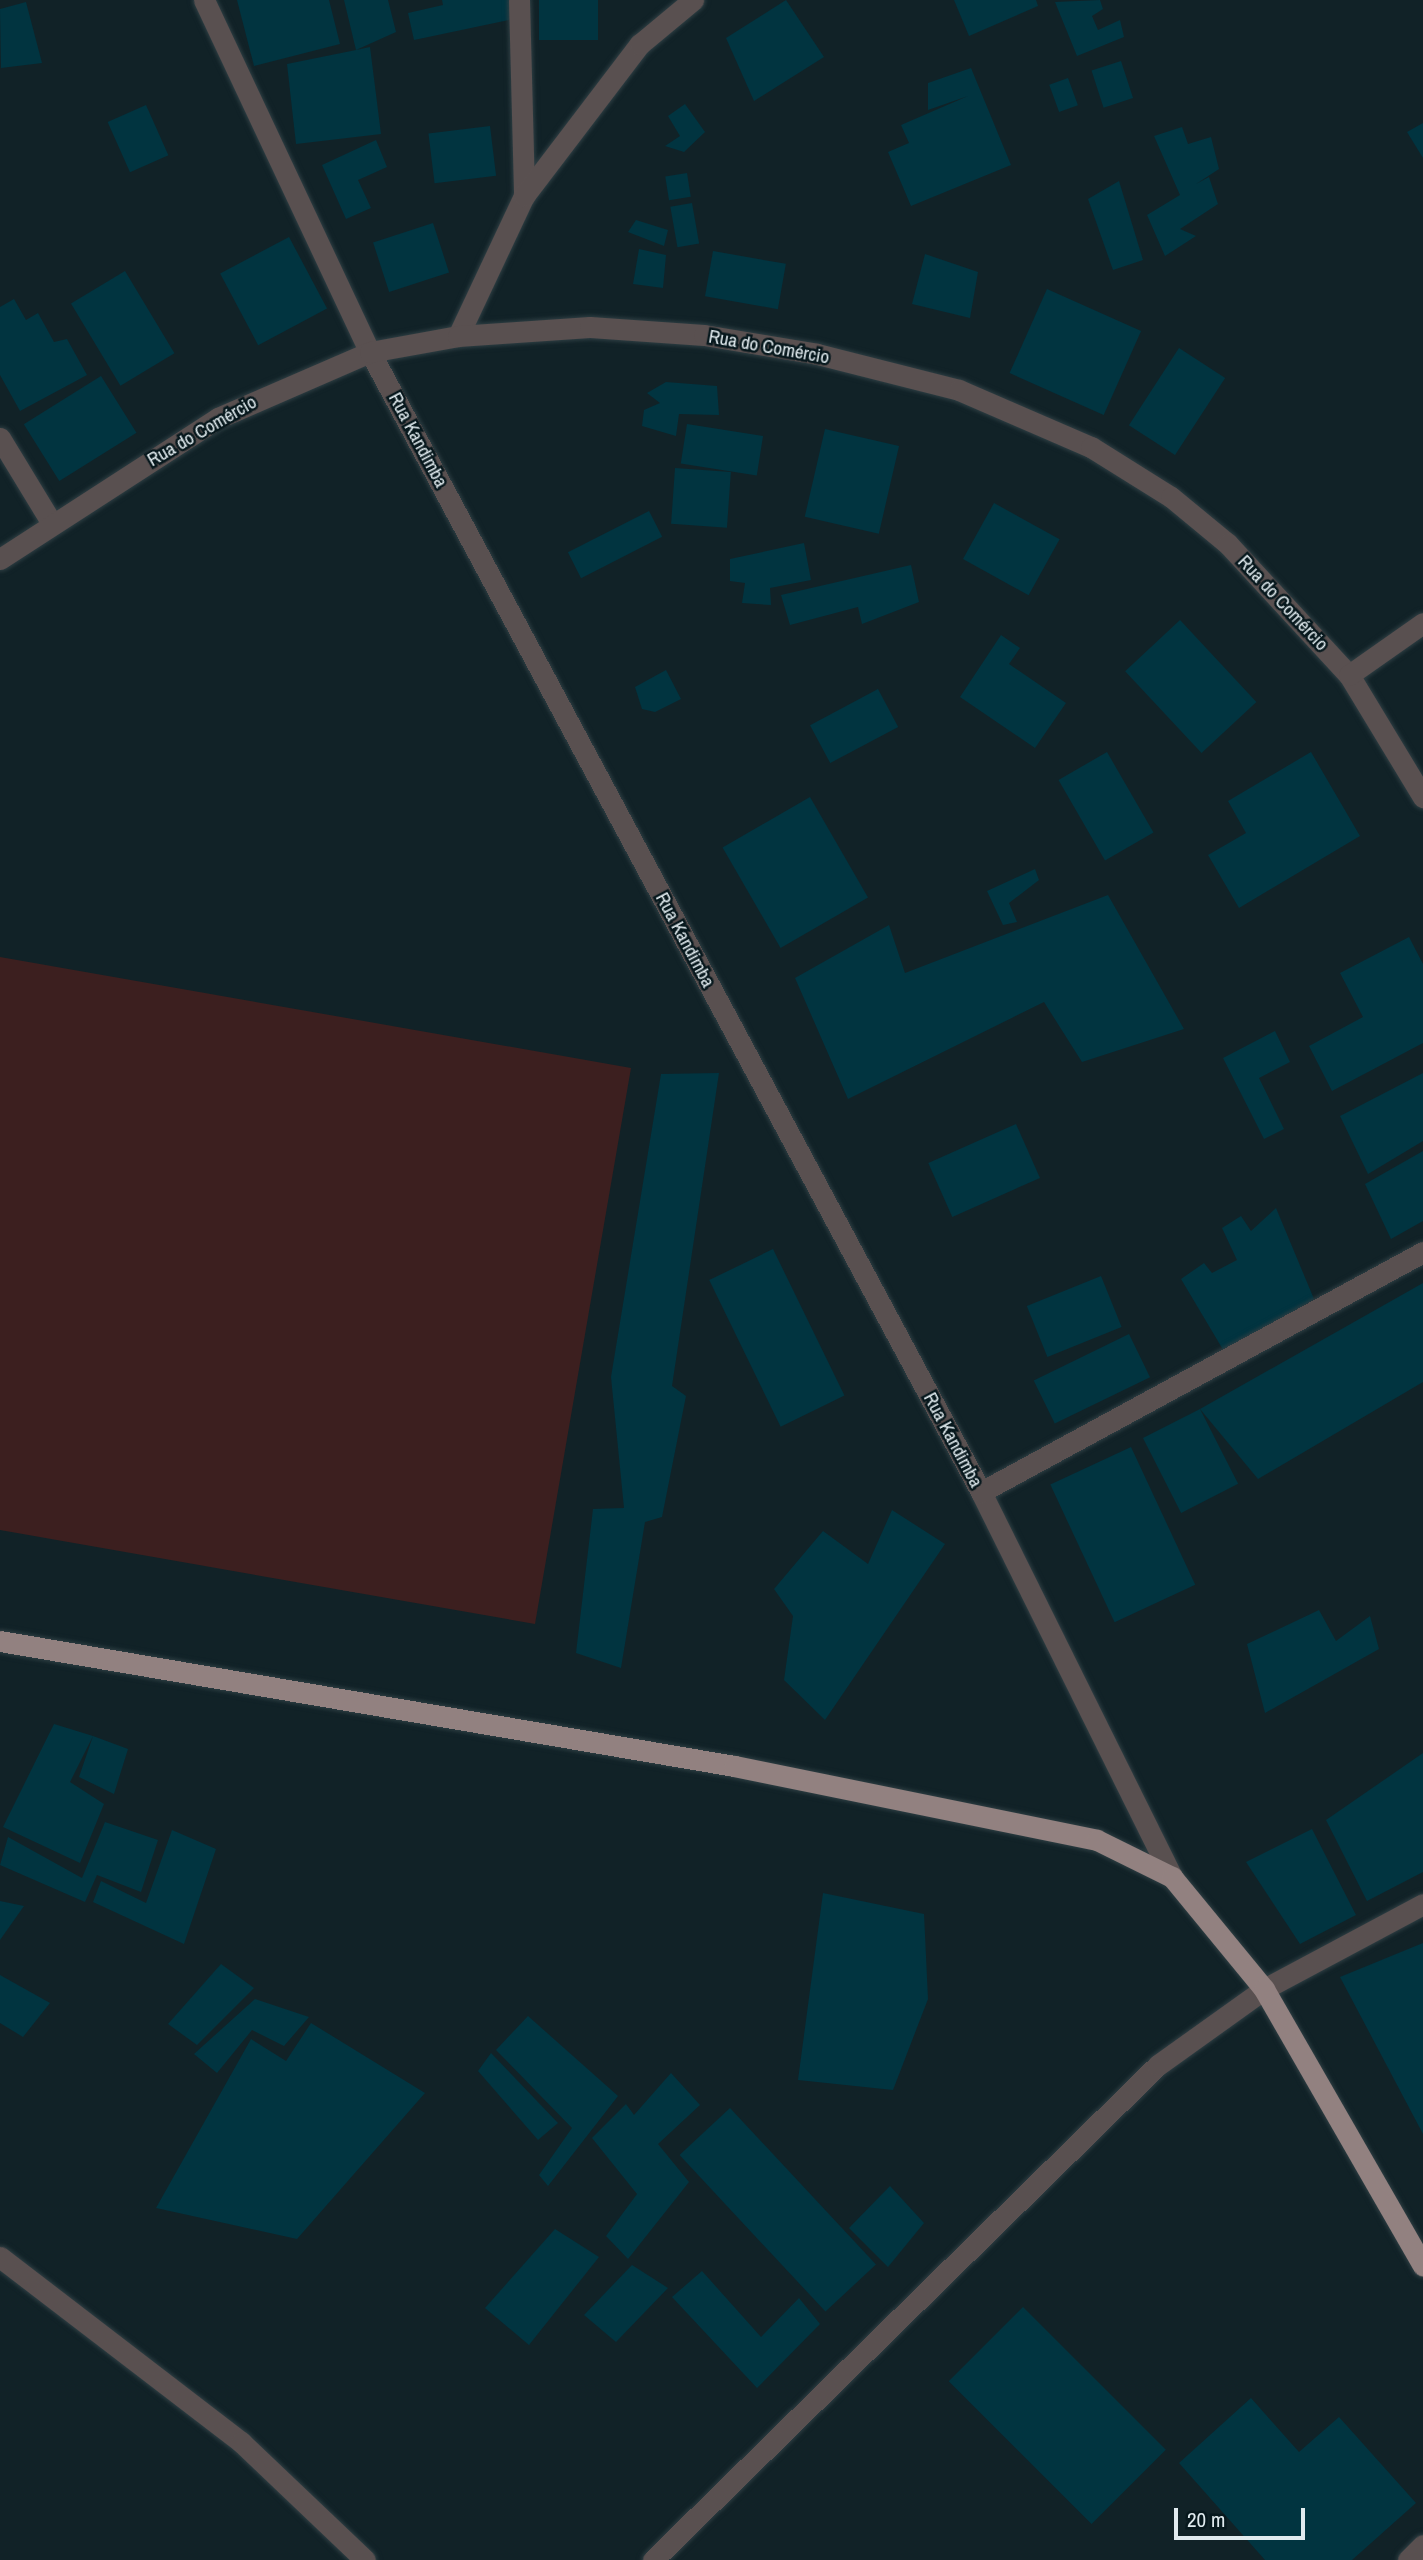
<!DOCTYPE html>
<meta charset="utf-8">
<style>
body{margin:0}
#map{position:relative;width:1423px;height:2560px;overflow:hidden;background:#112227;font-family:"Archivo Narrow",sans-serif}
div>[style]{position:absolute}
.green>*{inset:0;background:#3c1f1f}
.building>*{inset:0;background:#013440;transform-origin:0 0}
.roads{filter:drop-shadow(0 0 2px #2e3e43) drop-shadow(0 0 2px #2e3e43)}
.minor>*{height:21px;margin:-10.5px;padding:0 10.5px;transform-origin:10.5px;border-radius:10.5px;background:#595050}
.major>*{height:21px;margin:-10.5px;padding:0 10.5px;transform-origin:10.5px;border-radius:10.5px;background:#928180}
span{translate:-50% -50%;white-space:nowrap;text-align:center;line-height:1.15;-webkit-text-stroke:5px #07181d;paint-order:stroke}
.street-label{font-size:19px;color:#e1ebef}
.scale{position:absolute;left:1174px;top:2508px;width:131px;height:32px;box-sizing:border-box;border:4px solid #e1ebef;border-top:0;padding-left:9px;font-size:21px;line-height:24px;white-space:nowrap;color:#e1ebef;-webkit-text-stroke:5px #07181d;paint-order:stroke}
</style>
<div id="map">
<div class="green">
<i style="clip-path:polygon(0 957px,631px 1068px,535px 1624px,0 1530px)"></i>
</div>
<div class="building">
<i style="clip-path:polygon(237px 0,329px 0,340px 44px,254px 66px)"></i>
<i style="clip-path:polygon(344px 0,388px 0,396px 32px,356px 50px,370px 47px,381px 134px,296px 144px,287px 64px,356px 50px)"></i>
<i style="clip-path:polygon(442px 0,515px 0,518px 18px,414px 40px,408px 13px,443px 5px)"></i>
<i style="left:539px;top:0;width:59px;height:40px"></i>
<i style="clip-path:polygon(786px 0,824px 57px,754px 101px,726px 38px)"></i>
<i style="clip-path:polygon(954px 0,1036px 0,1038px 6px,969px 36px)"></i>
<i style="clip-path:polygon(1100px 0,1103px 9px,1092px 16px,1098px 30px,1120px 20px,1124px 37px,1077px 56px,1055px 2px)"></i>
<i style="clip-path:polygon(26px 2px,42px 63px,1px 68px,0 9px)"></i>
<i style="left:1121px;top:61px;width:39px;height:31px;rotate:72deg"></i>
<i style="clip-path:polygon(971px 68px,1011px 165px,911px 206px,888px 152px,909px 143px,901px 125px,968px 96px,928px 110px,928px 83px)"></i>
<i style="left:1068px;top:78px;width:29px;height:20px;rotate:70deg"></i>
<i style="clip-path:polygon(685px 104px,705px 132px,684px 152px,665px 146px,680px 136px,668px 116px)"></i>
<i style="left:146px;top:105px;width:55px;height:42px;rotate:66deg"></i>
<i style="clip-path:polygon(1423px 123px,1423px 158px,1407px 132px)"></i>
<i style="left:490px;top:126px;width:50px;height:62px;rotate:83deg"></i>
<i style="clip-path:polygon(1182px 127px,1188px 144px,1211px 137px,1219px 169px,1196px 184px,1209px 177px,1218px 204px,1180px 229px,1196px 236px,1165px 256px,1147px 215px,1180px 195px,1154px 136px)"></i>
<i style="clip-path:polygon(376px 140px,387px 167px,358px 180px,371px 208px,346px 219px,322px 165px)"></i>
<i style="left:687px;top:173px;width:24px;height:22px;rotate:81deg"></i>
<i style="clip-path:polygon(1119px 181px,1143px 260px,1113px 270px,1088px 199px)"></i>
<i style="left:692px;top:203px;width:41px;height:22px;rotate:80deg"></i>
<i style="clip-path:polygon(636px 220px,668px 230px,664px 246px,628px 232px)"></i>
<i style="left:433px;top:223px;width:52px;height:63px;rotate:72deg"></i>
<i style="left:289px;top:237px;width:81px;height:78px;rotate:62deg"></i>
<i style="clip-path:polygon(639px 249px,666px 255px,663px 288px,633px 284px)"></i>
<i style="left:713px;top:251px;width:74px;height:46px;rotate:10deg"></i>
<i style="clip-path:polygon(925px 254px,978px 272px,970px 318px,912px 304px)"></i>
<i style="left:125px;top:271px;width:96px;height:63px;rotate:59deg"></i>
<i style="left:1047px;top:289px;width:103px;height:92px;rotate:24deg"></i>
<i style="clip-path:polygon(14px 299px,26px 320px,38px 313px,54px 342px,67px 339px,87px 375px,20px 411px,0 375px,0 307px)"></i>
<i style="left:1179px;top:348px;width:55px;height:92px;rotate:33deg"></i>
<i style="left:101px;top:376px;width:67px;height:91px;rotate:58deg"></i>
<i style="clip-path:polygon(666px 382px,717px 386px,719px 415px,679px 414px,676px 436px,642px 426px,644px 410px,660px 403px,647px 393px)"></i>
<i style="left:687px;top:424px;width:77px;height:40px;rotate:9deg"></i>
<i style="left:825px;top:429px;width:76px;height:90px;rotate:13deg"></i>
<i style="left:675px;top:468px;width:56px;height:56px;rotate:4deg"></i>
<i style="left:994px;top:503px;width:75px;height:64px;rotate:29deg"></i>
<i style="left:649px;top:511px;width:29px;height:91px;rotate:63deg"></i>
<i style="clip-path:polygon(804px 543px,811px 580px,770px 588px,771px 605px,742px 603px,745px 583px,730px 581px,730px 559px)"></i>
<i style="clip-path:polygon(911px 565px,919px 602px,862px 624px,858px 607px,790px 625px,781px 595px)"></i>
<i style="left:1180px;top:620px;width:112px;height:75px;rotate:47deg"></i>
<i style="clip-path:polygon(1001px 635px,1020px 648px,1009px 664px,1066px 703px,1035px 748px,960px 697px)"></i>
<i style="clip-path:polygon(666px 670px,681px 699px,655px 712px,642px 709px,635px 687px)"></i>
<i style="left:878px;top:689px;width:43px;height:77px;rotate:62deg"></i>
<i style="left:1107px;top:752px;width:93px;height:56px;rotate:60deg"></i>
<i style="clip-path:polygon(1311px 752px,1360px 836px,1239px 908px,1208px 855px,1246px 833px,1228px 801px)"></i>
<i style="left:810px;top:797px;width:116px;height:101px;rotate:60deg"></i>
<i style="clip-path:polygon(1035px 869px,1039px 880px,1009px 903px,1017px 922px,1003px 925px,987px 891px)"></i>
<i style="clip-path:polygon(1108px 895px,1184px 1029px,1082px 1062px,1044px 1002px,848px 1099px,795px 978px,889px 925px,905px 973px)"></i>
<i style="clip-path:polygon(1409px 937px,1423px 964px,1423px 1043px,1332px 1091px,1309px 1046px,1363px 1017px,1340px 973px)"></i>
<i style="clip-path:polygon(1275px 1031px,1290px 1062px,1259px 1078px,1284px 1129px,1264px 1139px,1223px 1058px)"></i>
<i style="clip-path:polygon(719px 1073px,672px 1386px,686px 1396px,662px 1517px,645px 1522px,621px 1668px,576px 1653px,593px 1509px,624px 1508px,611px 1377px,661px 1074px)"></i>
<i style="clip-path:polygon(1423px 1073px,1423px 1141px,1368px 1174px,1340px 1116px)"></i>
<i style="left:1016px;top:1124px;width:59px;height:96px;rotate:66deg"></i>
<i style="clip-path:polygon(1423px 1151px,1423px 1221px,1391px 1239px,1365px 1184px)"></i>
<i style="clip-path:polygon(1276px 1208px,1314px 1299px,1225px 1353px,1181px 1279px,1204px 1263px,1212px 1273px,1237px 1260px,1222px 1228px,1241px 1216px,1251px 1231px)"></i>
<i style="left:773px;top:1249px;width:163px;height:71px;rotate:64deg"></i>
<i style="left:1101px;top:1276px;width:55px;height:80px;rotate:68deg"></i>
<i style="clip-path:polygon(1423px 1283px,1423px 1382px,1258px 1479px,1200px 1409px)"></i>
<i style="left:1129px;top:1334px;width:48px;height:106px;rotate:64deg"></i>
<i style="left:1200px;top:1409px;width:84px;height:64px;rotate:63deg"></i>
<i style="left:1131px;top:1447px;width:152px;height:89px;rotate:65deg"></i>
<i style="clip-path:polygon(892px 1510px,945px 1544px,825px 1720px,784px 1680px,793px 1616px,774px 1589px,823px 1531px,868px 1564px)"></i>
<i style="clip-path:polygon(1319px 1610px,1336px 1641px,1370px 1616px,1379px 1649px,1265px 1713px,1247px 1644px)"></i>
<i style="clip-path:polygon(54px 1724px,93px 1736px,128px 1749px,114px 1794px,79px 1777px,93px 1736px,70px 1782px,104px 1804px,80px 1863px,3px 1827px)"></i>
<i style="clip-path:polygon(1423px 1753px,1423px 1872px,1367px 1901px,1326px 1820px)"></i>
<i style="clip-path:polygon(105px 1822px,158px 1840px,141px 1892px,97px 1875px,85px 1902px,0 1865px,8px 1837px,82px 1878px)"></i>
<i style="clip-path:polygon(1312px 1829px,1356px 1915px,1300px 1944px,1246px 1862px)"></i>
<i style="clip-path:polygon(172px 1830px,216px 1849px,184px 1944px,93px 1902px,101px 1881px,146px 1903px)"></i>
<i style="clip-path:polygon(823px 1893px,924px 1914px,928px 1999px,893px 2090px,798px 2080px)"></i>
<i style="clip-path:polygon(0 1901px,24px 1906px,0 1940px)"></i>
<i style="clip-path:polygon(1423px 1943px,1423px 2134px,1340px 1977px)"></i>
<i style="clip-path:polygon(221px 1964px,254px 1988px,197px 2045px,168px 2024px)"></i>
<i style="clip-path:polygon(0 1975px,50px 2003px,23px 2037px,0 2023px)"></i>
<i style="clip-path:polygon(255px 1999px,309px 2017px,284px 2046px,252px 2030px,217px 2073px,194px 2054px)"></i>
<i style="clip-path:polygon(528px 2016px,618px 2096px,548px 2186px,539px 2175px,572px 2128px,496px 2050px)"></i>
<i style="clip-path:polygon(311px 2023px,425px 2093px,297px 2239px,156px 2208px,251px 2039px,286px 2061px)"></i>
<i style="clip-path:polygon(491px 2053px,558px 2123px,538px 2140px,478px 2071px)"></i>
<i style="clip-path:polygon(671px 2073px,700px 2105px,658px 2144px,689px 2182px,628px 2259px,606px 2236px,637px 2194px,592px 2138px,626px 2104px,634px 2115px)"></i>
<i style="left:730px;top:2108px;width:214px;height:69px;rotate:47deg"></i>
<i style="clip-path:polygon(890px 2186px,924px 2223px,888px 2267px,849px 2228px)"></i>
<i style="clip-path:polygon(555px 2229px,599px 2257px,529px 2345px,485px 2308px)"></i>
<i style="clip-path:polygon(632px 2265px,668px 2288px,616px 2342px,584px 2315px)"></i>
<i style="clip-path:polygon(702px 2271px,761px 2337px,799px 2298px,820px 2324px,757px 2388px,672px 2297px)"></i>
<i style="left:1023px;top:2307px;width:202px;height:105px;rotate:45deg"></i>
<i style="clip-path:polygon(1251px 2398px,1299px 2452px,1339px 2417px,1416px 2503px,1352px 2560px,1265px 2560px,1179px 2463px)"></i>
</div>
<div class="roads">
<div class="minor">
<i style="left:204px;top:0;width:389px;rotate:64.8deg"></i>
<i style="left:370px;top:352px;width:1293px;rotate:61.81deg"></i>
<i style="left:981px;top:1492px;width:430px;rotate:63.6deg"></i>
<i style="left:519px;top:0;width:196px;rotate:88.5deg"></i>
<i style="left:458px;top:336px;width:155px;rotate:-64.8deg"></i>
<i style="left:524px;top:196px;width:191px;rotate:-52.7deg"></i>
<i style="left:640px;top:44px;width:69px;rotate:-39.7deg"></i>
<i style="left:0;top:438px;width:98px;rotate:58.7deg"></i>
<i style="left:0;top:559px;width:260px;rotate:-32.9deg"></i>
<i style="left:218px;top:418px;width:166px;rotate:-23.5deg"></i>
<i style="left:370px;top:352px;width:89px;rotate:-10.3deg"></i>
<i style="left:458px;top:336px;width:132px;rotate:-3.9deg"></i>
<i style="left:590px;top:327px;width:114px;rotate:4deg"></i>
<i style="left:704px;top:335px;width:115px;rotate:9.5deg"></i>
<i style="left:817px;top:354px;width:146px;rotate:14.2deg"></i>
<i style="left:959px;top:390px;width:144px;rotate:23.4deg"></i>
<i style="left:1091px;top:447px;width:94px;rotate:32deg"></i>
<i style="left:1171px;top:497px;width:74px;rotate:39.5deg"></i>
<i style="left:1228px;top:544px;width:178px;rotate:47.3deg"></i>
<i style="left:1349px;top:675px;width:143px;rotate:58.8deg"></i>
<i style="left:1349px;top:675px;width:90px;rotate:-35.1deg"></i>
<i style="left:981px;top:1492px;width:503px;rotate:-28.5deg"></i>
<i style="left:0;top:2257px;width:304px;rotate:37.5deg"></i>
<i style="left:241px;top:2442px;width:171px;rotate:43.6deg"></i>
<i style="left:653px;top:2560px;width:707px;rotate:-44.43deg"></i>
<i style="left:1158px;top:2065px;width:130px;rotate:-35.6deg"></i>
<i style="left:1264px;top:1989px;width:180px;rotate:-28.1deg"></i>
<i style="left:1408px;top:2560px;width:21px;rotate:-45deg"></i>
</div>
<div class="major">
<i style="left:0;top:1641px;width:745px;rotate:9.66deg"></i>
<i style="left:734px;top:1766px;width:370px;rotate:11.5deg"></i>
<i style="left:1097px;top:1840px;width:84px;rotate:26.3deg"></i>
<i style="left:1172px;top:1877px;width:145px;rotate:50.6deg"></i>
<i style="left:1264px;top:1989px;width:319px;rotate:60.1deg"></i>
</div>
</div>
<div class="street-label">
<span style="left:769px;top:347px;rotate:10deg">Rua do Comércio</span>
<span style="left:202px;top:431px;rotate:-30deg">Rua do Comércio</span>
<span style="left:418px;top:440px;rotate:62deg">Rua Kandimba</span>
<span style="left:1283px;top:603px;rotate:47deg">Rua do Comércio</span>
<span style="left:685px;top:940px;rotate:62deg">Rua Kandimba</span>
<span style="left:953px;top:1440px;rotate:62deg">Rua Kandimba</span>
</div>
<div class="scale">20 m</div>
</div>
